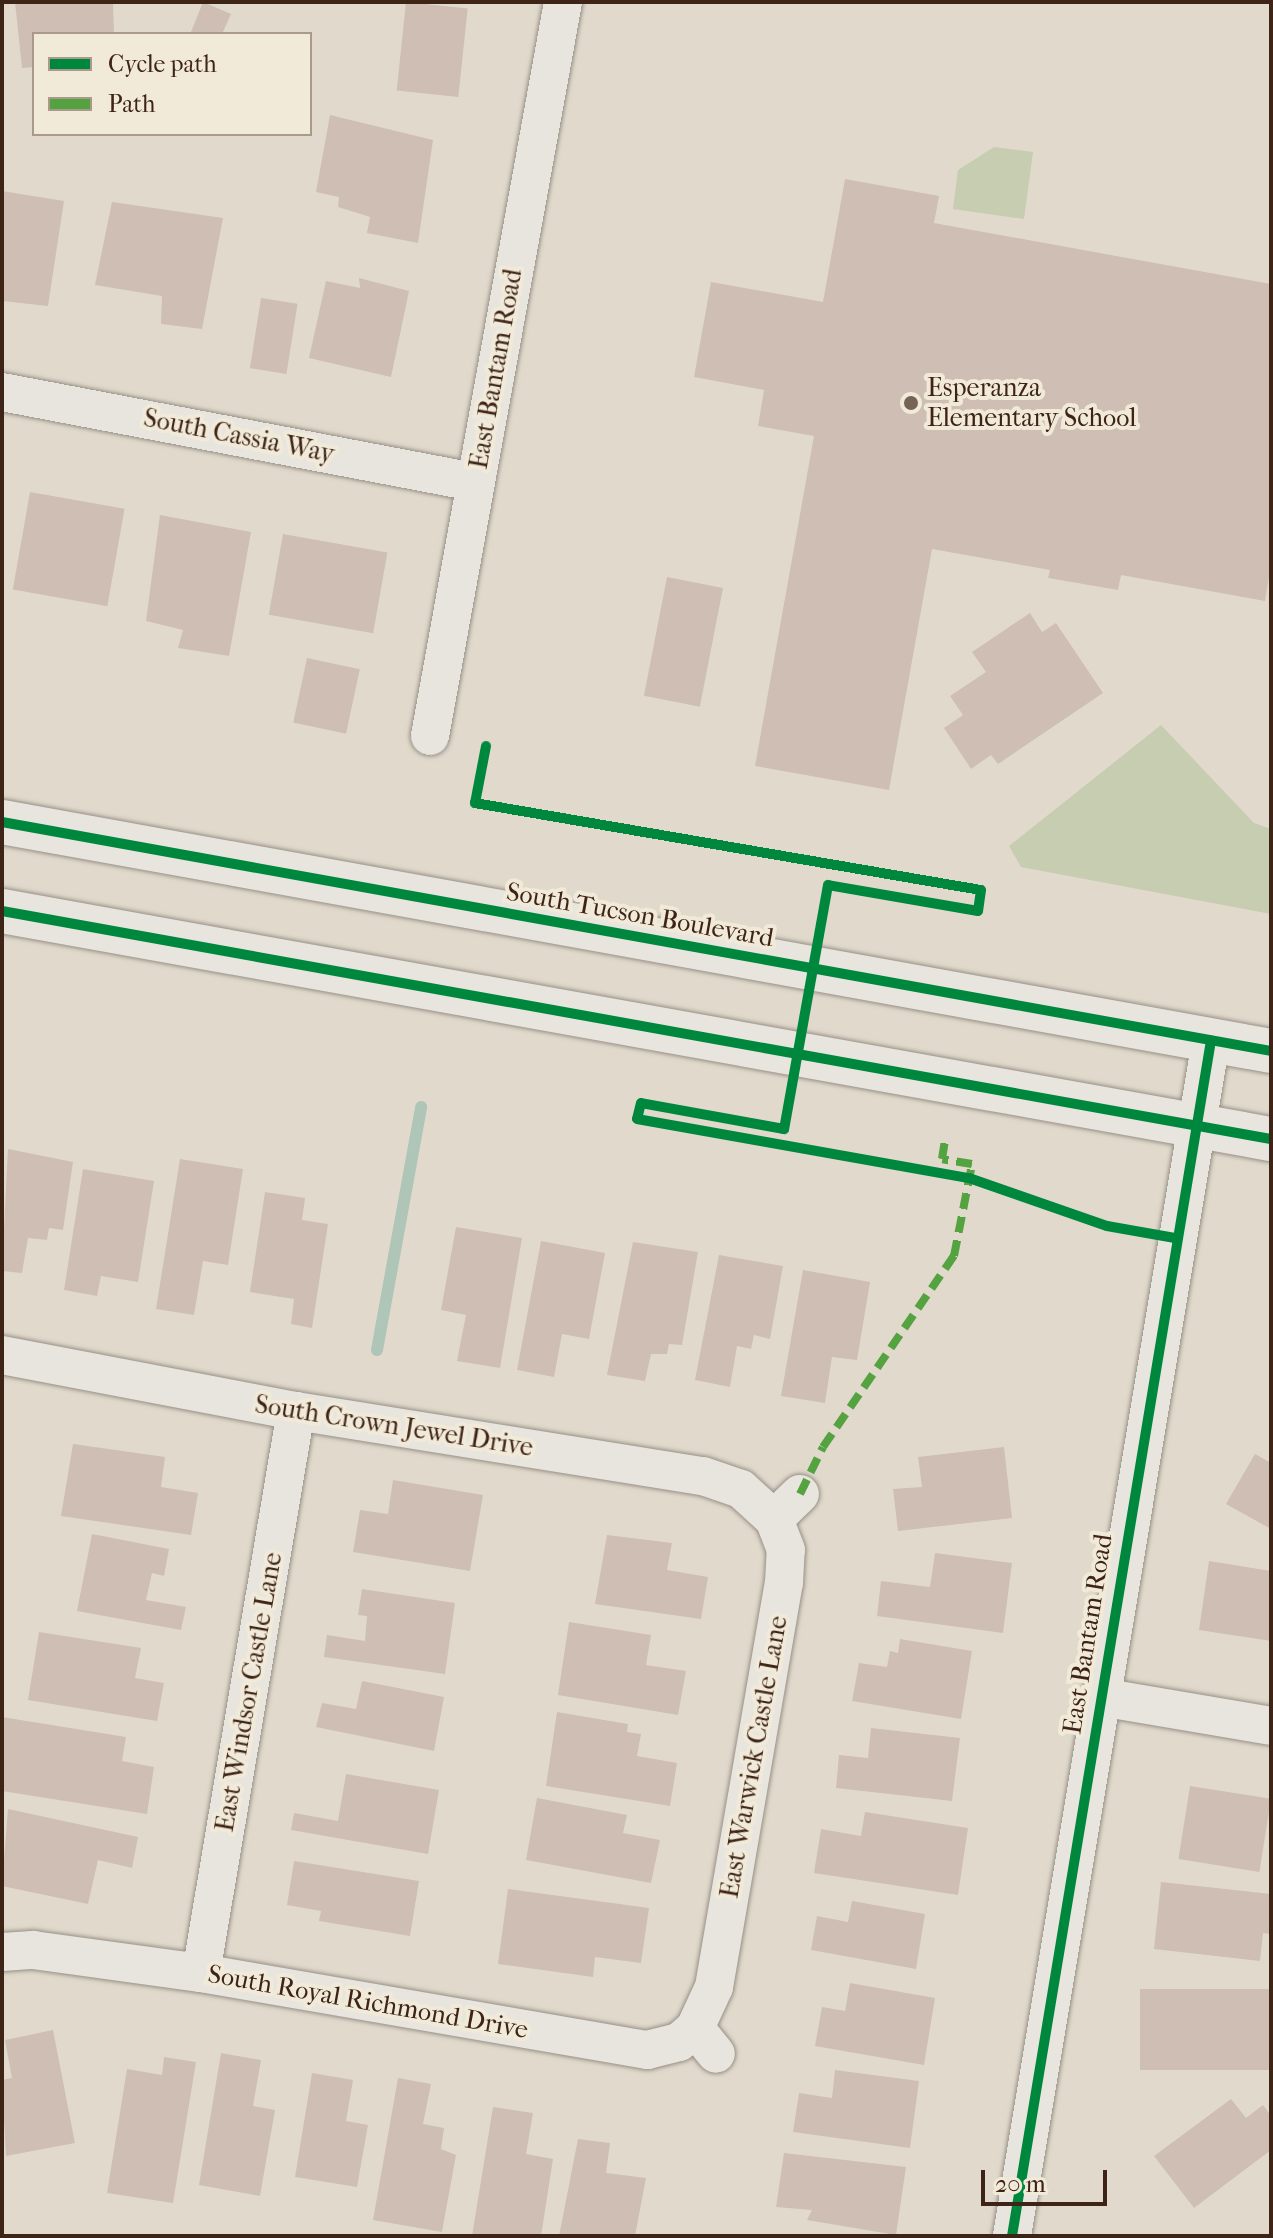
<!DOCTYPE html>
<style>
body{margin:0}
#map{position:relative;width:1273px;height:2238px;overflow:hidden;background:#e1dacc;font-family:"IM FELL French Canon",serif}
div>[style]{position:absolute}
.green>*{inset:0;background:#c6cdb0}
.stream>*{height:12px;margin:-6px;padding:0 6px;transform-origin:6px;border-radius:6px;background:#aec5b8}
.building>*{inset:0;background:#cebeb4;transform-origin:0 0}
.roads{filter:drop-shadow(0 0 2px #989087) drop-shadow(0 0 2px #989087)}
.minor>*{height:38px;margin:-19px;padding:0 19px;transform-origin:19px;border-radius:19px;background:#e8e5de}
.secondary>*{height:44px;margin:-22px;padding:0 22px;transform-origin:22px;border-radius:22px;background:#e8e5de}
.quiet>*{height:8px;margin-top:-4px;transform-origin:0;background:repeating-linear-gradient(90deg,#54a240 0 16px,transparent 0 24px)}
.cycleway>*{height:10px;margin:-5px;padding:0 5px;transform-origin:5px;border-radius:5px;background:#00873e}
.dots>*{width:22px;height:22px;translate:-50% -50%;box-sizing:border-box;border:4px solid #f1ead9;border-radius:50%}
span{translate:-50% -50%;white-space:nowrap;text-align:center;line-height:1.15;-webkit-text-stroke:8px #f1ead9;paint-order:stroke}
.street-label{font-size:26px;color:#3e2317}
.poi-label{font-size:26px;color:#3e2317}
.left{translate:0 -50%;text-align:left}
.frame{position:absolute;inset:0;border:4px solid #3e2317;pointer-events:none}
.legend{position:absolute;left:32px;top:32px;width:280px;height:104px;box-sizing:border-box;background:#f1ead9;border:2px solid #a99a8b;margin:0;padding:10px 14px;list-style:none;font-size:24px;color:#3e2317}
.legend li{display:flex;align-items:center;gap:16px;height:40px}
.legend b{width:40px;border:2px solid #a99a8b}
.scale{position:absolute;left:981px;top:2170px;width:126px;height:36px;box-sizing:border-box;border:4px solid #3e2317;border-top:0;padding-left:10px;font-size:24px;line-height:28px;white-space:nowrap;color:#3e2317;-webkit-text-stroke:6px #f1ead9;paint-order:stroke}
</style>
<div id="map">
<div class="green">
<i style="clip-path:polygon(994px 147px,1033px 152px,1024px 219px,953px 209px,958px 170px)"></i>
<i style="clip-path:polygon(1161px 725px,1254px 823px,1271px 829px,1271px 914px,1021px 867px,1009px 846px)"></i>
</div>
<div class="stream">
<i style="left:377px;top:1350px;width:247px;rotate:-79.7deg"></i>
</div>
<div class="building">
<i style="clip-path:polygon(15px 2px,113px 2px,114px 34px,34px 34px,34px 67px,22px 68px)"></i>
<i style="clip-path:polygon(203px 2px,231px 14px,222px 34px,191px 32px)"></i>
<i style="left:406px;top:2px;width:62px;height:89px;rotate:6deg"></i>
<i style="clip-path:polygon(330px 115px,433px 140px,418px 243px,367px 233px,370px 217px,338px 207px,339px 197px,316px 192px)"></i>
<i style="clip-path:polygon(845px 179px,939px 196px,934px 223px,1271px 284px,1271px 564px,1265px 601px,1121px 575px,1118px 590px,1048px 578px,1050px 570px,932px 549px,889px 790px,755px 766px,814px 436px,758px 426px,764px 390px,694px 377px,711px 282px,823px 302px)"></i>
<i style="clip-path:polygon(2px 191px,64px 201px,48px 306px,2px 301px)"></i>
<i style="clip-path:polygon(112px 202px,223px 218px,202px 329px,161px 324px,162px 296px,95px 285px)"></i>
<i style="clip-path:polygon(359px 278px,409px 291px,391px 377px,309px 358px,326px 281px,360px 288px)"></i>
<i style="left:261px;top:298px;width:37px;height:71px;rotate:9deg"></i>
<i style="left:30px;top:492px;width:96px;height:99px;rotate:10deg"></i>
<i style="clip-path:polygon(160px 515px,251px 532px,229px 656px,178px 648px,183px 630px,146px 621px)"></i>
<i style="left:283px;top:534px;width:106px;height:82px;rotate:10deg"></i>
<i style="left:667px;top:577px;width:57px;height:121px;rotate:11deg"></i>
<i style="clip-path:polygon(1030px 613px,1042px 632px,1056px 623px,1103px 693px,998px 764px,991px 755px,971px 769px,944px 728px,963px 715px,950px 696px,986px 672px,972px 652px)"></i>
<i style="left:307px;top:658px;width:54px;height:66px;rotate:12deg"></i>
<i style="clip-path:polygon(8px 1149px,73px 1162px,63px 1230px,49px 1228px,47px 1240px,28px 1238px,22px 1273px,2px 1271px)"></i>
<i style="clip-path:polygon(180px 1159px,243px 1169px,228px 1265px,203px 1261px,194px 1315px,156px 1309px)"></i>
<i style="clip-path:polygon(83px 1169px,154px 1181px,138px 1282px,101px 1276px,97px 1296px,64px 1290px)"></i>
<i style="clip-path:polygon(265px 1192px,305px 1198px,302px 1220px,328px 1224px,312px 1328px,291px 1324px,294px 1299px,250px 1292px)"></i>
<i style="clip-path:polygon(456px 1227px,522px 1238px,500px 1368px,457px 1361px,466px 1315px,441px 1310px)"></i>
<i style="clip-path:polygon(541px 1241px,605px 1253px,589px 1339px,562px 1334px,554px 1377px,517px 1370px)"></i>
<i style="clip-path:polygon(633px 1242px,698px 1252px,682px 1345px,669px 1344px,667px 1354px,651px 1354px,645px 1381px,607px 1375px)"></i>
<i style="clip-path:polygon(719px 1255px,783px 1266px,770px 1339px,754px 1335px,751px 1349px,737px 1346px,730px 1387px,695px 1380px)"></i>
<i style="clip-path:polygon(803px 1270px,870px 1282px,857px 1360px,832px 1357px,825px 1403px,781px 1396px)"></i>
<i style="clip-path:polygon(73px 1444px,165px 1457px,161px 1487px,198px 1493px,191px 1535px,61px 1516px)"></i>
<i style="clip-path:polygon(1004px 1447px,1012px 1518px,898px 1531px,893px 1489px,922px 1487px,918px 1457px)"></i>
<i style="clip-path:polygon(1255px 1454px,1271px 1463px,1271px 1529px,1226px 1504px)"></i>
<i style="clip-path:polygon(393px 1480px,483px 1495px,470px 1571px,353px 1552px,360px 1510px,388px 1514px)"></i>
<i style="clip-path:polygon(92px 1534px,169px 1549px,164px 1576px,152px 1573px,146px 1600px,186px 1607px,181px 1630px,77px 1611px)"></i>
<i style="clip-path:polygon(607px 1535px,672px 1543px,667px 1570px,708px 1577px,701px 1619px,595px 1604px)"></i>
<i style="clip-path:polygon(935px 1553px,1012px 1563px,1003px 1633px,877px 1616px,881px 1581px,930px 1587px)"></i>
<i style="clip-path:polygon(1209px 1561px,1271px 1571px,1271px 1641px,1199px 1630px)"></i>
<i style="clip-path:polygon(362px 1589px,455px 1603px,445px 1674px,324px 1657px,327px 1635px,365px 1641px,367px 1616px,358px 1615px)"></i>
<i style="clip-path:polygon(569px 1622px,651px 1635px,646px 1665px,686px 1671px,678px 1715px,558px 1695px)"></i>
<i style="clip-path:polygon(39px 1632px,141px 1648px,135px 1678px,164px 1683px,157px 1721px,28px 1700px)"></i>
<i style="clip-path:polygon(900px 1639px,972px 1651px,961px 1719px,852px 1701px,859px 1663px,887px 1667px,890px 1651px,898px 1653px)"></i>
<i style="clip-path:polygon(362px 1681px,444px 1697px,434px 1751px,316px 1727px,322px 1703px,356px 1709px)"></i>
<i style="clip-path:polygon(557px 1712px,628px 1724px,627px 1732px,641px 1734px,637px 1756px,677px 1763px,670px 1806px,546px 1786px)"></i>
<i style="clip-path:polygon(2px 1717px,126px 1737px,122px 1761px,154px 1767px,147px 1814px,2px 1791px)"></i>
<i style="clip-path:polygon(871px 1728px,960px 1738px,952px 1801px,836px 1788px,839px 1755px,868px 1758px)"></i>
<i style="clip-path:polygon(346px 1774px,439px 1790px,428px 1854px,291px 1830px,294px 1813px,338px 1821px)"></i>
<i style="left:1190px;top:1786px;width:82px;height:74px;rotate:9deg"></i>
<i style="clip-path:polygon(537px 1798px,627px 1815px,623px 1833px,660px 1840px,651px 1883px,526px 1860px)"></i>
<i style="clip-path:polygon(8px 1809px,138px 1837px,132px 1868px,98px 1860px,88px 1904px,2px 1886px)"></i>
<i style="clip-path:polygon(865px 1812px,968px 1828px,958px 1895px,814px 1873px,821px 1829px,861px 1836px)"></i>
<i style="clip-path:polygon(294px 1861px,419px 1881px,410px 1936px,319px 1921px,321px 1911px,287px 1905px)"></i>
<i style="clip-path:polygon(1161px 1882px,1271px 1894px,1271px 1934px,1263px 1933px,1260px 1961px,1154px 1949px)"></i>
<i style="clip-path:polygon(508px 1889px,649px 1908px,641px 1963px,595px 1957px,593px 1977px,498px 1964px)"></i>
<i style="clip-path:polygon(852px 1901px,925px 1914px,916px 1969px,811px 1950px,817px 1916px,848px 1922px)"></i>
<i style="clip-path:polygon(850px 1983px,935px 1998px,924px 2065px,815px 2046px,822px 2007px,845px 2011px)"></i>
<i style="left:1271px;top:1989px;width:81px;height:131px;rotate:90deg"></i>
<i style="clip-path:polygon(53px 2030px,75px 2143px,6px 2156px,2px 2080px,12px 2078px,5px 2040px)"></i>
<i style="clip-path:polygon(221px 2053px,261px 2060px,253px 2106px,275px 2110px,260px 2196px,199px 2185px)"></i>
<i style="clip-path:polygon(164px 2057px,196px 2062px,173px 2203px,107px 2193px,127px 2069px,162px 2075px)"></i>
<i style="clip-path:polygon(835px 2070px,919px 2081px,910px 2148px,793px 2132px,799px 2093px,832px 2098px)"></i>
<i style="clip-path:polygon(312px 2073px,353px 2080px,346px 2121px,368px 2125px,357px 2187px,295px 2177px)"></i>
<i style="clip-path:polygon(398px 2078px,431px 2084px,423px 2124px,444px 2128px,441px 2149px,456px 2155px,442px 2232px,373px 2220px)"></i>
<i style="clip-path:polygon(1231px 2099px,1246px 2118px,1263px 2105px,1271px 2116px,1271px 2150px,1194px 2208px,1154px 2156px)"></i>
<i style="clip-path:polygon(493px 2107px,533px 2113px,526px 2154px,553px 2159px,541px 2236px,472px 2236px)"></i>
<i style="clip-path:polygon(578px 2139px,610px 2143px,606px 2173px,646px 2178px,635px 2236px,559px 2236px)"></i>
<i style="clip-path:polygon(784px 2153px,906px 2167px,896px 2235px,807px 2220px,812px 2210px,776px 2207px)"></i>
</div>
<div class="roads">
<div class="minor">
<i style="left:2px;top:392px;width:481px;rotate:10.8deg"></i>
<i style="left:430px;top:736px;width:746px;rotate:-79.73deg"></i>
<i style="left:2px;top:1355px;width:299px;rotate:10.8deg"></i>
<i style="left:296px;top:1411px;width:412px;rotate:9.1deg"></i>
<i style="left:703px;top:1476px;width:40px;rotate:18.9deg"></i>
<i style="left:741px;top:1489px;width:45px;rotate:42.3deg"></i>
<i style="left:1100px;top:1697px;width:173px;rotate:9.6deg"></i>
<i style="left:2px;top:1952px;width:31px;rotate:-4deg"></i>
<i style="left:33px;top:1950px;width:170px;rotate:7.8deg"></i>
<i style="left:201px;top:1973px;width:453px;rotate:9.8deg"></i>
<i style="left:647px;top:2050px;width:33px;rotate:-14deg"></i>
<i style="left:679px;top:2042px;width:21px;rotate:-41deg"></i>
<i style="left:695px;top:2028px;width:33px;rotate:51deg"></i>
<i style="left:201px;top:1973px;width:570px;rotate:-80.41deg"></i>
<i style="left:695px;top:2028px;width:45px;rotate:-65.1deg"></i>
<i style="left:714px;top:1987px;width:410px;rotate:-80.2deg"></i>
<i style="left:784px;top:1583px;width:33px;rotate:-87deg"></i>
<i style="left:786px;top:1550px;width:33px;rotate:-111deg"></i>
<i style="left:774px;top:1519px;width:36px;rotate:-44deg"></i>
<i style="left:1012px;top:2236px;width:1212px;rotate:-80.55deg"></i>
</div>
<div class="secondary">
<i style="left:2px;top:822px;width:1289px;rotate:10.23deg"></i>
<i style="left:2px;top:911px;width:1289px;rotate:10.19deg"></i>
</div>
</div>
<div class="quiet">
<i style="left:800px;top:1494px;width:52px;rotate:-63.9deg"></i>
<i style="left:823px;top:1447px;width:232px;rotate:-55.6deg"></i>
<i style="left:954px;top:1256px;width:94px;rotate:-78.9deg"></i>
<i style="left:972px;top:1164px;width:30px;rotate:-171deg"></i>
<i style="left:942px;top:1159px;width:18px;rotate:-81deg"></i>
</div>
<div class="cycleway">
<i style="left:486px;top:746px;width:58px;rotate:100.9deg"></i>
<i style="left:475px;top:803px;width:513px;rotate:9.76deg"></i>
<i style="left:981px;top:890px;width:21px;rotate:98deg"></i>
<i style="left:978px;top:911px;width:152px;rotate:-170.2deg"></i>
<i style="left:828px;top:885px;width:248px;rotate:100.2deg"></i>
<i style="left:784px;top:1129px;width:145px;rotate:-169.7deg"></i>
<i style="left:641px;top:1103px;width:16px;rotate:104deg"></i>
<i style="left:637px;top:1119px;width:337px;rotate:10.1deg"></i>
<i style="left:969px;top:1178px;width:146px;rotate:19.2deg"></i>
<i style="left:1107px;top:1226px;width:69px;rotate:10deg"></i>
<i style="left:2px;top:822px;width:1289px;rotate:10.23deg"></i>
<i style="left:2px;top:911px;width:1289px;rotate:10.19deg"></i>
<i style="left:1012px;top:2236px;width:1212px;rotate:-80.55deg"></i>
</div>
<div class="dots">
<i style="left:911px;top:403px;background:#776356"></i>
</div>
<div class="street-label">
<span style="left:496px;top:369px;rotate:-80deg">East Bantam Road</span>
<span style="left:239px;top:436px;rotate:11deg">South Cassia Way</span>
<span style="left:640px;top:915px;rotate:10deg">South Tucson Boulevard</span>
<span style="left:394px;top:1426px;rotate:9deg">South Crown Jewel Drive</span>
<span style="left:1088px;top:1634px;rotate:-81deg">East Bantam Road</span>
<span style="left:249px;top:1692px;rotate:-80deg">East Windsor Castle Lane</span>
<span style="left:754px;top:1757px;rotate:-80deg">East Warwick Castle Lane</span>
<span style="left:368px;top:2002px;rotate:10deg">South Royal Richmond Drive</span>
</div>
<div class="poi-label">
<span class="left" style="left:927px;top:403px">Esperanza<br>Elementary School</span>
</div>
<div class="frame"></div>
<ul class="legend">
<li><b style="height:10px;background:#00873e"></b>Cycle path</li>
<li><b style="height:10px;background:#54a240"></b>Path</li>
</ul>
<div class="scale">20 m</div>
</div>
